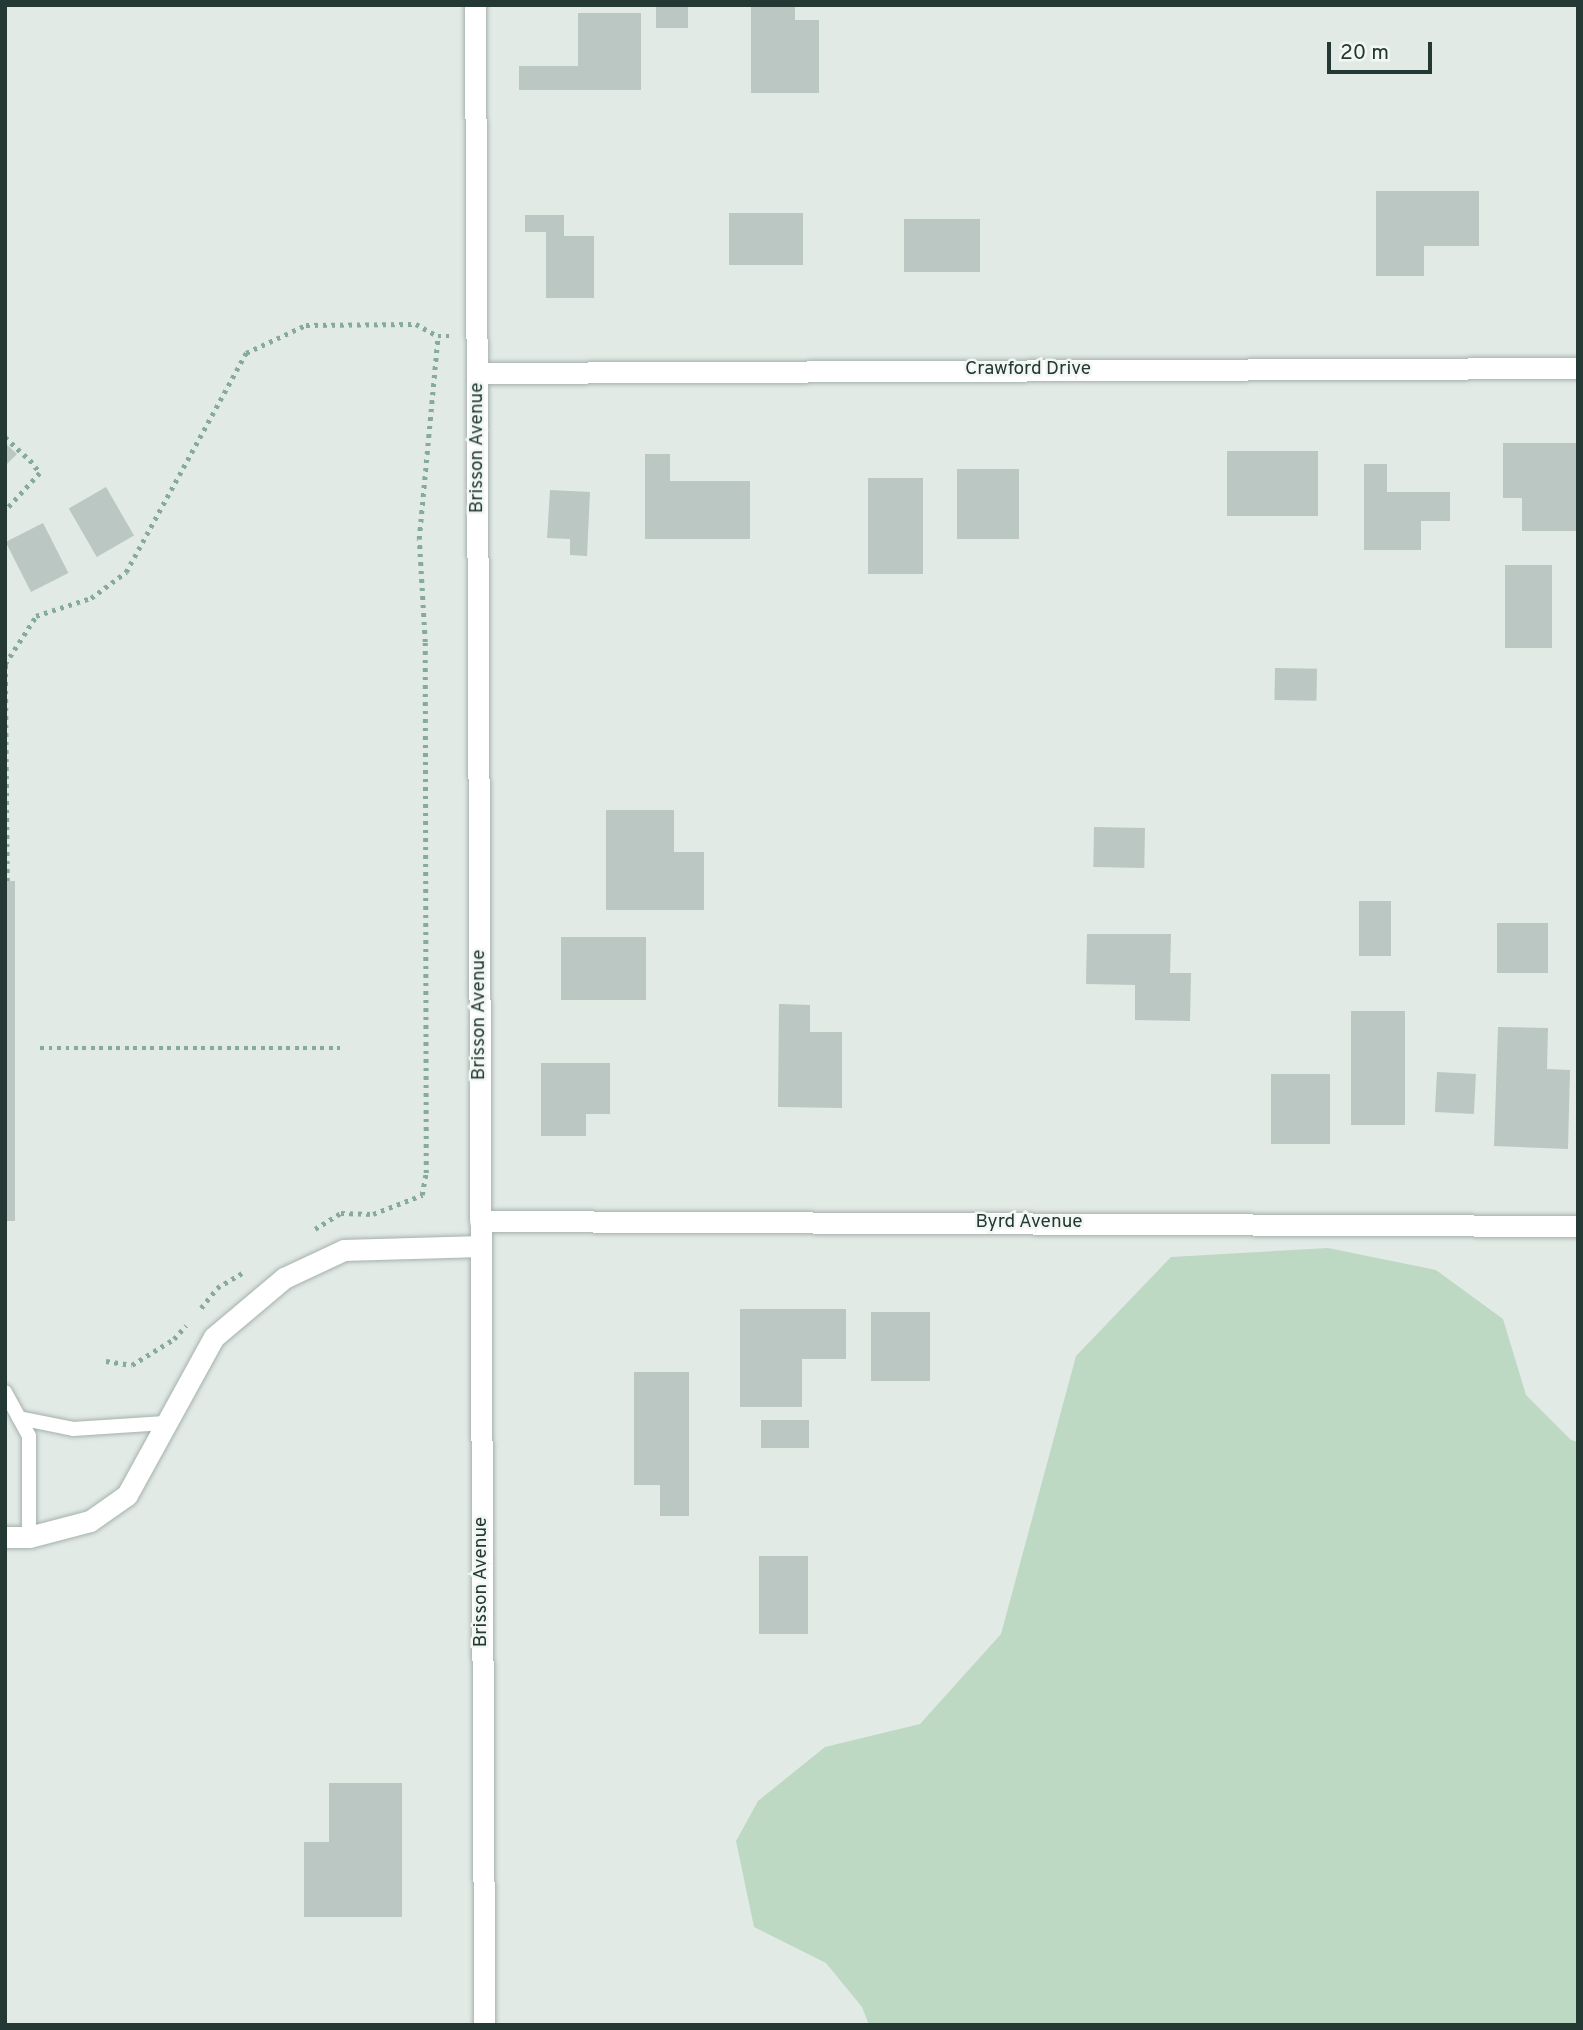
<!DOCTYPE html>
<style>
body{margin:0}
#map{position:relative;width:1583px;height:2030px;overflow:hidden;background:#e2eae6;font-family:Overpass,sans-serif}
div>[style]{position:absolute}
.green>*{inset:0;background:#bdd9c4}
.building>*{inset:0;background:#bbc7c2;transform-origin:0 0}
.path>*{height:4.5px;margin-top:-2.25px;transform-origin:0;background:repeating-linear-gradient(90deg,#86aa9e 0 3.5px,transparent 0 8.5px)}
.roads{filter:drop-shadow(0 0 2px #a5b1ad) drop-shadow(0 0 2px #a5b1ad)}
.service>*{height:14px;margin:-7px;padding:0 7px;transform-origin:7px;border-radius:7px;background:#fff}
.minor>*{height:21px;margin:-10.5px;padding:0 10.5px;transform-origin:10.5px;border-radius:10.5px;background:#fff}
.tertiary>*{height:21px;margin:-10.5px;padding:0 10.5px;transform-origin:10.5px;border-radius:10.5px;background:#fff}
span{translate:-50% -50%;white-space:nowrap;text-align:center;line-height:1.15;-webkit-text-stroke:5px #f2f7f4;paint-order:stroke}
.street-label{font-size:19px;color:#243933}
.frame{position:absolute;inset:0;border:7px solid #243933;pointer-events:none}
.scale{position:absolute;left:1327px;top:42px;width:105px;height:32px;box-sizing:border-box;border:4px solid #243933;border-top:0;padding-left:9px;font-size:21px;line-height:24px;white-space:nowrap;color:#243933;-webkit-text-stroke:5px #f2f7f4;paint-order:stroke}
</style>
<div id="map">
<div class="green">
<i style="clip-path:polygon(1328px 1248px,1436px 1270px,1503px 1319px,1526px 1395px,1571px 1440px,1578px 1442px,1578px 2025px,869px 2025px,862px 2007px,826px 1963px,754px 1927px,736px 1841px,758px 1801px,825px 1747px,920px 1724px,1001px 1634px,1076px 1356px,1171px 1257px)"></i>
</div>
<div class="building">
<i style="left:656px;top:5px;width:32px;height:23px"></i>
<i style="clip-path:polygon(751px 5px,795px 5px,795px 20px,819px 20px,819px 93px,751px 93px)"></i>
<i style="clip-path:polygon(578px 13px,641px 13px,641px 90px,519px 90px,519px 66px,578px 66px)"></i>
<i style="clip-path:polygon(1376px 191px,1479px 191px,1479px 246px,1424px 246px,1424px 276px,1376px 276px)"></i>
<i style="left:729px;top:213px;width:74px;height:52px"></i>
<i style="clip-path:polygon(525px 215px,564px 215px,564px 236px,594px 236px,594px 298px,546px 298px,546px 232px,525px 232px)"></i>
<i style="left:904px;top:219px;width:76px;height:53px"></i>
<i style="clip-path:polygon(5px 443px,17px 454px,5px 466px)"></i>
<i style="clip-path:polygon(1503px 443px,1578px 443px,1578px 531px,1522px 531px,1522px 498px,1503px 498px)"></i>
<i style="left:1227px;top:451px;width:91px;height:65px"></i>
<i style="clip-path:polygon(645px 454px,670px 454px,670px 481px,750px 481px,750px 539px,645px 539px)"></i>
<i style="clip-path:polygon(1364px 464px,1387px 464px,1387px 492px,1450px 492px,1450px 521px,1421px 521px,1421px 550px,1364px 550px)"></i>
<i style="left:957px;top:469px;width:62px;height:70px"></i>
<i style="left:868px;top:478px;width:55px;height:96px"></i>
<i style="left:106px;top:487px;width:56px;height:43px;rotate:60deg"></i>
<i style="clip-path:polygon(550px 490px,590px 492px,587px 556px,570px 555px,570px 539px,547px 538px)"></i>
<i style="left:43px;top:523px;width:56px;height:42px;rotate:63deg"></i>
<i style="left:1505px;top:565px;width:47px;height:83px"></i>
<i style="left:1275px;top:668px;width:42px;height:32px;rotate:1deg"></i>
<i style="clip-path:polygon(606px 810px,674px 810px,674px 852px,704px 852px,704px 910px,606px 910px)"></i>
<i style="left:1094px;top:827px;width:51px;height:40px;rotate:1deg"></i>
<i style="left:5px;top:881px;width:10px;height:340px"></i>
<i style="left:1391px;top:901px;width:55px;height:32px;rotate:90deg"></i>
<i style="left:1497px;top:923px;width:51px;height:50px"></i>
<i style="clip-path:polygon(1087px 934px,1171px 934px,1170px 973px,1191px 973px,1190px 1021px,1135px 1020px,1135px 985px,1086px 984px)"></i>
<i style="left:561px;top:937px;width:85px;height:63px"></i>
<i style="clip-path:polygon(779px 1004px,810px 1005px,810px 1032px,842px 1032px,842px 1108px,778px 1107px)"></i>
<i style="left:1351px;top:1011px;width:54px;height:114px"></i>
<i style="clip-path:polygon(1498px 1027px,1548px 1028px,1547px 1069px,1570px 1070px,1568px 1149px,1494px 1146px)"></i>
<i style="clip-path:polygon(541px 1063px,610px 1063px,610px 1114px,586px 1114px,586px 1136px,541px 1136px)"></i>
<i style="left:1437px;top:1072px;width:39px;height:40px;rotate:3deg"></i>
<i style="left:1271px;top:1074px;width:59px;height:70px"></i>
<i style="clip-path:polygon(740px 1309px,846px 1309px,846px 1359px,802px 1359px,802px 1407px,740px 1407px)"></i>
<i style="left:871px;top:1312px;width:59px;height:69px"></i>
<i style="clip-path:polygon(634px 1372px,689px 1372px,689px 1516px,660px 1516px,660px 1485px,634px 1485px)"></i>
<i style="left:761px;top:1420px;width:48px;height:28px"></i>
<i style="left:759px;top:1556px;width:49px;height:78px"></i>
<i style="clip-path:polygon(329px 1783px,402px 1783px,402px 1917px,304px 1917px,304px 1842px,329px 1842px)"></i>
</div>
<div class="path">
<i style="left:5px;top:437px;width:34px;rotate:43deg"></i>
<i style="left:30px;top:460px;width:16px;rotate:52deg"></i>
<i style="left:40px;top:473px;width:52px;rotate:132.6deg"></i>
<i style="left:5px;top:600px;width:1px"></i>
<i style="left:7px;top:881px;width:217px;rotate:-90.5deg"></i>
<i style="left:5px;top:664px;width:57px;rotate:-57.1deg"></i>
<i style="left:36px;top:616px;width:58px;rotate:-18.1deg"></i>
<i style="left:91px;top:598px;width:44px;rotate:-36.6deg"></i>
<i style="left:126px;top:572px;width:250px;rotate:-61.3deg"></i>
<i style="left:246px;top:353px;width:66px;rotate:-25deg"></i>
<i style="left:306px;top:325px;width:110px;rotate:-0.5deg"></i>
<i style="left:416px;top:324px;width:25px;rotate:29deg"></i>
<i style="left:438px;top:336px;width:11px"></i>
<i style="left:40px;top:1048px;width:300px"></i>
<i style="left:315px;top:1229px;width:31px;rotate:-32deg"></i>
<i style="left:341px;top:1213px;width:32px;rotate:2deg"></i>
<i style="left:373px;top:1214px;width:53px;rotate:-21.2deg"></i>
<i style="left:422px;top:1195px;width:22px;rotate:-80deg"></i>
<i style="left:426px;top:1173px;width:531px;rotate:-90.11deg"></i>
<i style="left:425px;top:642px;width:103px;rotate:-93.3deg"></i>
<i style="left:419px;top:539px;width:204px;rotate:-84.7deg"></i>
<i style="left:201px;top:1308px;width:26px;rotate:-51deg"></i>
<i style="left:217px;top:1288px;width:29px;rotate:-31deg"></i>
<i style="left:106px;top:1361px;width:26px;rotate:9deg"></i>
<i style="left:132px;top:1365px;width:49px;rotate:-31.8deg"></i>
<i style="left:174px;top:1339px;width:18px;rotate:-49deg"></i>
</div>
<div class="roads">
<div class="service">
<i style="left:5px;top:1392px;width:50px;rotate:61.4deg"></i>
<i style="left:29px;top:1436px;width:101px;rotate:90deg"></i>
<i style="left:19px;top:1418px;width:55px;rotate:11.5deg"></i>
<i style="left:73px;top:1429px;width:92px;rotate:-3.7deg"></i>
</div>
<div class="minor">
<i style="left:478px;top:373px;width:1100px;rotate:-0.26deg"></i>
<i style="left:480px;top:1221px;width:1098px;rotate:0.26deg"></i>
<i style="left:5px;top:1537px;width:24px"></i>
<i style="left:29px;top:1537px;width:63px;rotate:-14.7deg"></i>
<i style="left:90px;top:1521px;width:45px;rotate:-35.1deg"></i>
<i style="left:127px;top:1495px;width:180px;rotate:-61.2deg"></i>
<i style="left:214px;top:1337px;width:92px;rotate:-40.1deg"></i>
<i style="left:284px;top:1278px;width:66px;rotate:-25deg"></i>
<i style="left:344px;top:1250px;width:136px;rotate:-1.7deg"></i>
</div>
<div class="tertiary">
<i style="left:475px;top:5px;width:2020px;rotate:89.74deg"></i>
</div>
</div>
<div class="street-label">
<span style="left:1028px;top:370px">Crawford Drive</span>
<span style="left:478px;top:448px;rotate:-90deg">Brisson Avenue</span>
<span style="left:480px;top:1015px;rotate:-90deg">Brisson Avenue</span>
<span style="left:1029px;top:1223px">Byrd Avenue</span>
<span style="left:482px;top:1582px;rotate:-90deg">Brisson Avenue</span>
</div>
<div class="frame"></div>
<div class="scale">20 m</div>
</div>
